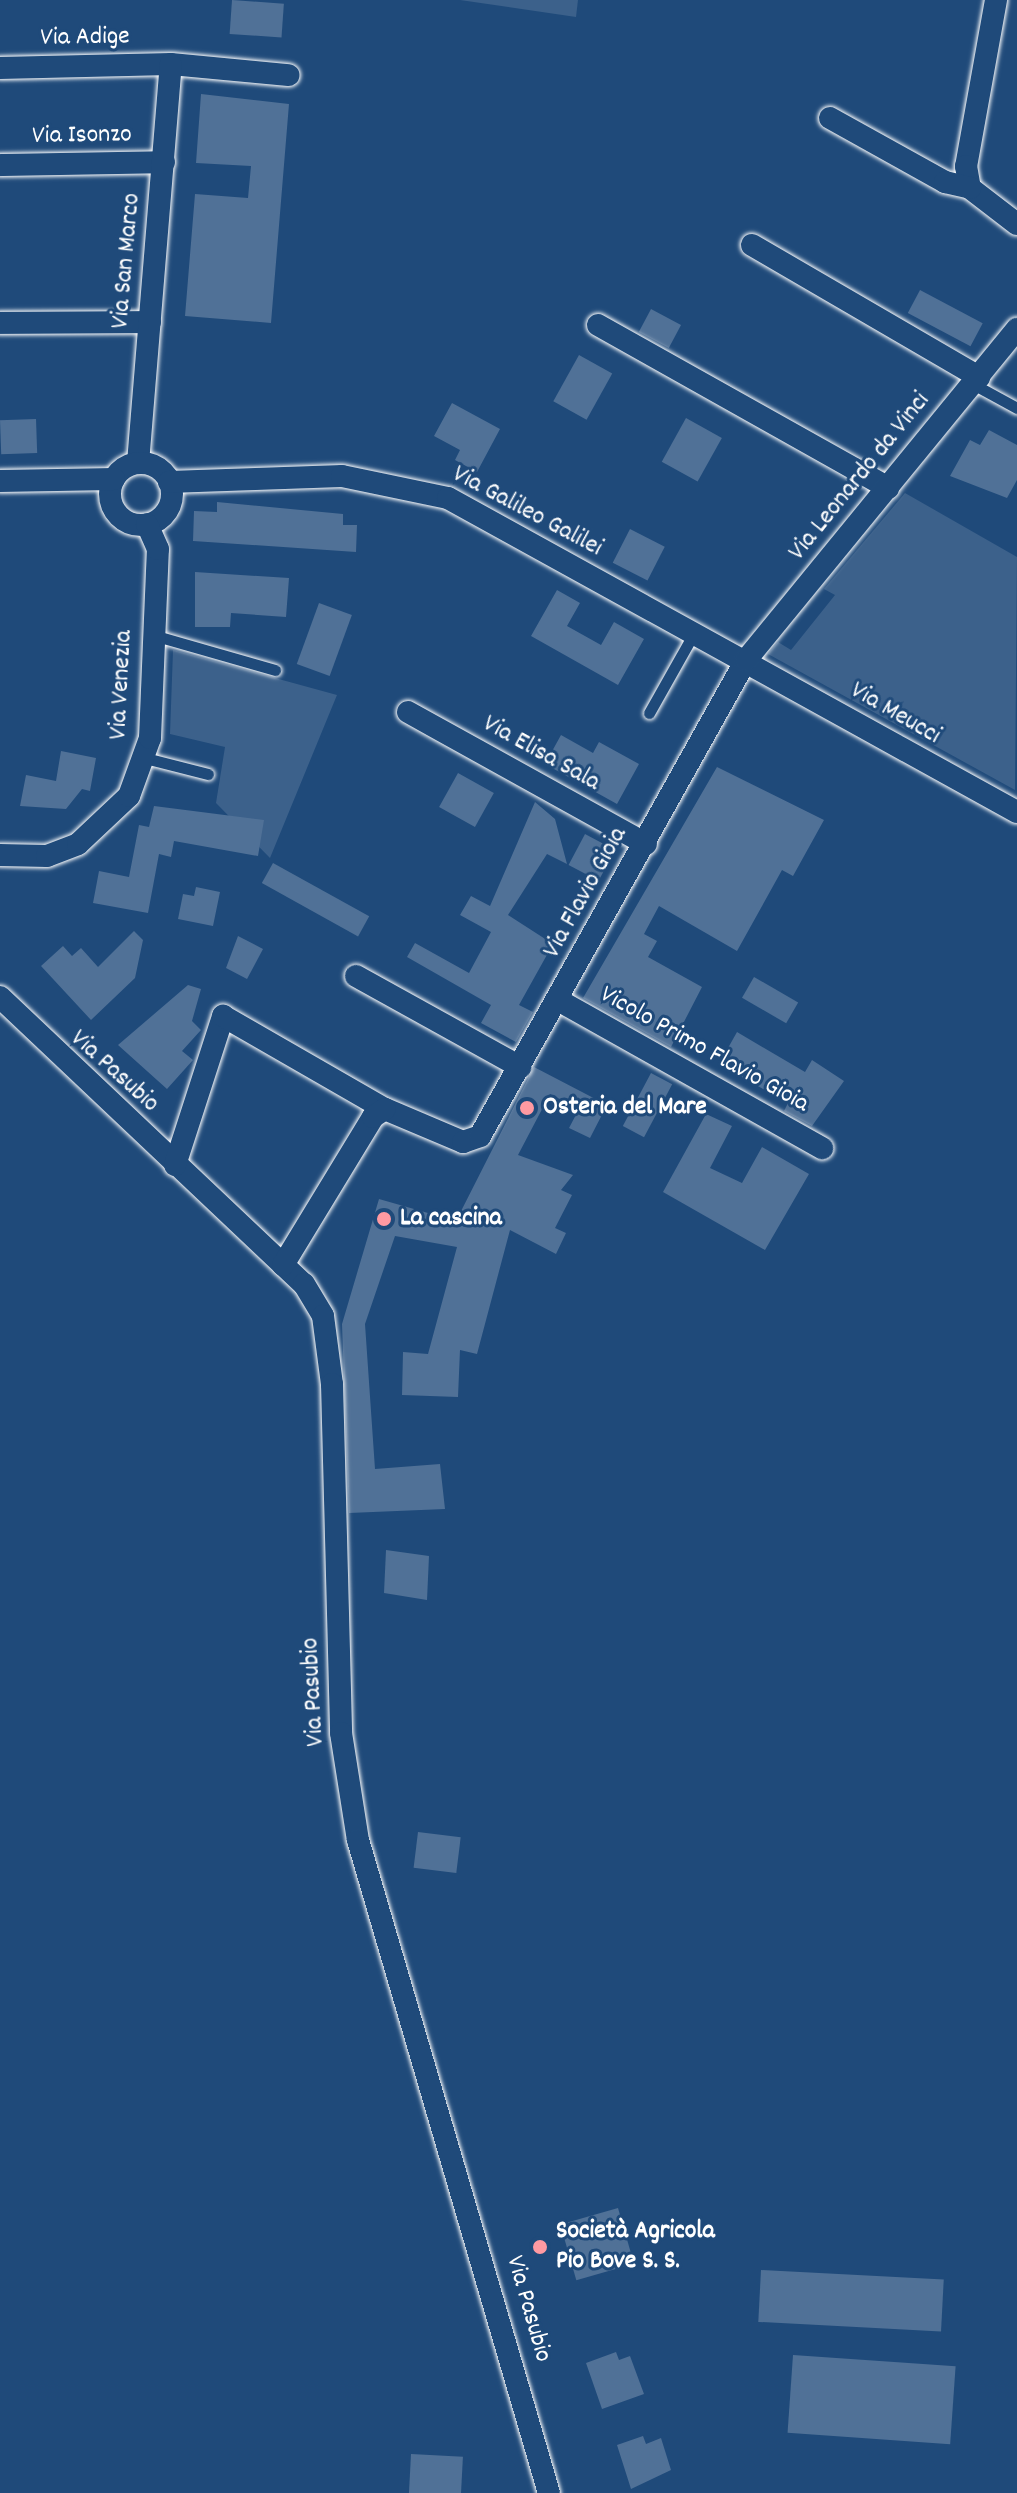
<!DOCTYPE html>
<meta charset="utf-8">
<style>
body{margin:0}
#map{position:relative;width:1017px;height:2493px;overflow:hidden;background:#1f4a7a;font-family:Dekko,sans-serif}
div>[style]{position:absolute}
.green>*{inset:0;background:#3c618b}
.building>*{inset:0;background:#507197;transform-origin:0 0}
.roads{filter:drop-shadow(0 0 2px #fff) drop-shadow(0 0 2px #fff)}
.lane>*{height:11px;margin:-5.5px;padding:0 5.5px;transform-origin:5.5px;border-radius:5.5px;background:#1f4a7a}
.street>*{height:22px;margin:-11px;padding:0 11px;transform-origin:11px;border-radius:11px;background:#1f4a7a}
.street>.ring{margin:-11px;padding:0;box-sizing:content-box;background:none;border:22px solid #1f4a7a;border-radius:50%}
.dots>*{width:22px;height:22px;translate:-50% -50%;box-sizing:border-box;border:4px solid #1f4a7a;border-radius:50%}
span{translate:-50% -50%;white-space:nowrap;text-align:center;line-height:1.15;-webkit-text-stroke:6px #1f4a7a;paint-order:stroke}
.street-label{font-size:26px;color:#fff}
.poi-label{font-size:26px;color:#fff;font-weight:700}
.left{translate:0 -50%;text-align:left}
</style>
<div id="map">
<div class="green">
<i style="clip-path:polygon(460px 0,578px 0,576px 17px)"></i>
<i style="clip-path:polygon(905px 493px,1017px 557px,1015px 790px,768px 654px,778px 642px,791px 650px,835px 595px,824px 589px)"></i>
<i style="clip-path:polygon(173px 650px,337px 695px,270px 858px,216px 803px,225px 747px,170px 734px)"></i>
</div>
<div class="building">
<i style="left:232px;top:0;width:52px;height:34px;rotate:4deg"></i>
<i style="clip-path:polygon(201px 94px,289px 104px,271px 323px,185px 316px,195px 194px,248px 198px,251px 166px,196px 163px)"></i>
<i style="left:920px;top:290px;width:71px;height:26px;rotate:28deg"></i>
<i style="left:651px;top:309px;width:34px;height:26px;rotate:28deg"></i>
<i style="left:579px;top:355px;width:38px;height:53px;rotate:29deg"></i>
<i style="clip-path:polygon(452px 403px,500px 429px,477px 472px,455px 460px,460px 450px,434px 436px)"></i>
<i style="left:686px;top:418px;width:41px;height:50px;rotate:29deg"></i>
<i style="left:36px;top:419px;width:34px;height:36px;rotate:88deg"></i>
<i style="clip-path:polygon(989px 430px,1017px 445px,1017px 480px,1007px 498px,950px 476px,970px 440px,980px 445px)"></i>
<i style="clip-path:polygon(217px 502px,343px 514px,343px 525px,357px 525px,356px 552px,193px 541px,194px 511px,217px 512px)"></i>
<i style="left:630px;top:529px;width:39px;height:38px;rotate:27deg"></i>
<i style="clip-path:polygon(195px 572px,289px 578px,286px 617px,231px 613px,230px 627px,195px 627px)"></i>
<i style="clip-path:polygon(557px 590px,580px 603px,567px 626px,601px 645px,614px 622px,644px 639px,618px 685px,531px 636px)"></i>
<i style="left:319px;top:603px;width:35px;height:65px;rotate:20deg"></i>
<i style="clip-path:polygon(561px 735px,593px 753px,599px 742px,639px 764px,617px 804px,545px 764px)"></i>
<i style="clip-path:polygon(61px 751px,96px 758px,90px 791px,82px 789px,66px 809px,20px 806px,26px 775px,56px 781px)"></i>
<i style="clip-path:polygon(717px 767px,824px 820px,793px 876px,782px 870px,737px 951px,659px 906px,644px 934px,657px 941px,648px 957px,702px 987px,671px 1047px,583px 998px)"></i>
<i style="left:458px;top:773px;width:41px;height:39px;rotate:29deg"></i>
<i style="clip-path:polygon(535px 802px,555px 819px,567px 864px,547px 854px,508px 915px,553px 944px,519px 1005px,533px 1012px,516px 1042px,481px 1023px,491px 1005px,407px 957px,415px 943px,469px 973px,491px 932px,460px 915px,471px 896px,490px 906px)"></i>
<i style="clip-path:polygon(154px 806px,264px 820px,258px 856px,174px 841px,171px 857px,159px 854px,148px 913px,93px 903px,99px 871px,129px 877px,139px 825px,149px 827px)"></i>
<i style="left:585px;top:834px;width:34px;height:35px;rotate:28deg"></i>
<i style="left:273px;top:863px;width:110px;height:23px;rotate:29deg"></i>
<i style="clip-path:polygon(196px 887px,220px 892px,213px 926px,178px 919px,183px 894px,194px 896px)"></i>
<i style="clip-path:polygon(134px 931px,143px 940px,135px 978px,91px 1020px,41px 966px,63px 946px,72px 956px,81px 948px,98px 967px)"></i>
<i style="clip-path:polygon(238px 936px,263px 949px,247px 979px,226px 968px)"></i>
<i style="left:754px;top:977px;width:51px;height:24px;rotate:30deg"></i>
<i style="clip-path:polygon(188px 985px,201px 989px,192px 1021px,201px 1030px,182px 1051px,193px 1060px,167px 1089px,118px 1045px)"></i>
<i style="clip-path:polygon(737px 1032px,805px 1072px,812px 1060px,844px 1081px,812px 1126px,784px 1111px,788px 1103px,719px 1064px)"></i>
<i style="clip-path:polygon(534px 1067px,607px 1105px,590px 1138px,569px 1128px,579px 1109px,550px 1094px,518px 1155px,573px 1175px,561px 1190px,572px 1195px,555px 1228px,566px 1233px,556px 1254px,510px 1230px,477px 1354px,460px 1350px,458px 1397px,402px 1395px,403px 1352px,428px 1354px,457px 1247px,395px 1236px,365px 1324px,375px 1469px,440px 1464px,445px 1509px,349px 1513px,342px 1324px,379px 1199px,456px 1221px)"></i>
<i style="left:651px;top:1073px;width:24px;height:60px;rotate:28deg"></i>
<i style="clip-path:polygon(706px 1114px,732px 1126px,710px 1168px,742px 1183px,762px 1147px,809px 1174px,765px 1250px,663px 1192px)"></i>
<i style="clip-path:polygon(386px 1550px,429px 1556px,427px 1600px,384px 1593px)"></i>
<i style="left:418px;top:1832px;width:43px;height:36px;rotate:7deg"></i>
<i style="left:618px;top:2208px;width:58px;height:60px;rotate:74deg"></i>
<i style="left:761px;top:2270px;width:183px;height:52px;rotate:3deg"></i>
<i style="clip-path:polygon(616px 2352px,619px 2360px,630px 2356px,644px 2394px,602px 2409px,586px 2363px)"></i>
<i style="left:793px;top:2355px;width:163px;height:78px;rotate:4deg"></i>
<i style="clip-path:polygon(643px 2436px,646px 2444px,661px 2438px,671px 2470px,631px 2489px,617px 2445px)"></i>
<i style="left:411px;top:2454px;width:52px;height:39px;rotate:3deg"></i>
</div>
<div class="roads">
<div class="lane">
<i style="left:973px;top:384px;width:50px;rotate:28.6deg"></i>
<i style="left:153px;top:635px;width:127px;rotate:16deg"></i>
<i style="left:649px;top:713px;width:92px;rotate:-60.6deg"></i>
<i style="left:145px;top:758px;width:65px;rotate:14.3deg"></i>
</div>
<div class="street">
<i style="left:996px;top:0;width:169px;rotate:100.2deg"></i>
<i style="left:966px;top:166px;width:22px;rotate:80deg"></i>
<i style="left:970px;top:188px;width:59px;rotate:37.5deg"></i>
<i style="left:0;top:68px;width:171px;rotate:-1.3deg"></i>
<i style="left:171px;top:64px;width:118px;rotate:5.4deg"></i>
<i style="left:830px;top:118px;width:132px;rotate:29.1deg"></i>
<i style="left:945px;top:182px;width:26px;rotate:13deg"></i>
<i style="left:0;top:165px;width:164px;rotate:-1deg"></i>
<i style="left:752px;top:245px;width:263px;rotate:30.2deg"></i>
<i style="left:0;top:323px;width:150px;rotate:-0.4deg"></i>
<i style="left:598px;top:325px;width:333px;rotate:29.3deg"></i>
<i style="left:138px;top:463px;width:400px;rotate:-85.3deg"></i>
<i class="ring" style="left:110px;top:463px;width:40px;height:40px"></i>
<i style="left:0;top:481px;width:114px;rotate:-1deg"></i>
<i style="left:169px;top:482px;width:173px;rotate:-2deg"></i>
<i style="left:342px;top:476px;width:108px;rotate:11.7deg"></i>
<i style="left:448px;top:498px;width:650px;rotate:28.89deg"></i>
<i style="left:408px;top:712px;width:272px;rotate:29deg"></i>
<i style="left:0;top:855px;width:47px;rotate:1.2deg"></i>
<i style="left:47px;top:856px;width:33px;rotate:-21deg"></i>
<i style="left:78px;top:844px;width:70px;rotate:-43.3deg"></i>
<i style="left:129px;top:796px;width:62px;rotate:-70.1deg"></i>
<i style="left:150px;top:738px;width:189px;rotate:-87.6deg"></i>
<i style="left:158px;top:549px;width:27px;rotate:-114deg"></i>
<i style="left:356px;top:976px;width:188px;rotate:29deg"></i>
<i style="left:0;top:997px;width:418px;rotate:43.4deg"></i>
<i style="left:304px;top:1284px;width:37px;rotate:59deg"></i>
<i style="left:323px;top:1316px;width:69px;rotate:82.5deg"></i>
<i style="left:332px;top:1384px;width:349px;rotate:88.5deg"></i>
<i style="left:341px;top:1733px;width:108px;rotate:81deg"></i>
<i style="left:358px;top:1840px;width:680px;rotate:73.7deg"></i>
<i style="left:558px;top:1000px;width:303px;rotate:29.3deg"></i>
<i style="left:175px;top:1165px;width:157px;rotate:-72.1deg"></i>
<i style="left:223px;top:1016px;width:187px;rotate:29.9deg"></i>
<i style="left:385px;top:1109px;width:85px;rotate:22.9deg"></i>
<i style="left:463px;top:1142px;width:18px;rotate:-19deg"></i>
<i style="left:480px;top:1136px;width:545px;rotate:-60.8deg"></i>
<i style="left:746px;top:660px;width:428px;rotate:-50.7deg"></i>
<i style="left:283px;top:1265px;width:173px;rotate:-58.7deg"></i>
<i style="left:373px;top:1117px;width:14px;rotate:-34deg"></i>
</div>
</div>
<div class="dots">
<i style="left:527px;top:1108px;background:#ff9aa2"></i>
<i style="left:384px;top:1219px;background:#ff9aa2"></i>
<i style="left:540px;top:2247px;background:#ff9aa2"></i>
</div>
<div class="street-label">
<span style="left:85px;top:38px;rotate:-1deg">Via Adige</span>
<span style="left:82px;top:136px;rotate:-1deg">Via Isonzo</span>
<span style="left:127px;top:261px;rotate:-85deg">Via San Marco</span>
<span style="left:860px;top:477px;rotate:-51deg">Via Leonardo da Vinci</span>
<span style="left:527px;top:512px;rotate:28deg">Via Galileo Galilei</span>
<span style="left:122px;top:685px;rotate:-87deg">Via Venezia</span>
<span style="left:895px;top:714px;rotate:30deg">Via Meucci</span>
<span style="left:541px;top:754px;rotate:29deg">Via Elisa Sala</span>
<span style="left:586px;top:893px;rotate:-61deg">Via Flavio Gioia</span>
<span style="left:704px;top:1050px;rotate:29deg">Vicolo Primo Flavio Gioia</span>
<span style="left:114px;top:1072px;rotate:42deg">Via Pasubio</span>
<span style="left:314px;top:1692px;rotate:-93deg">Via Pasubio</span>
<span style="left:528px;top:2309px;rotate:74deg">Via Pasubio</span>
</div>
<div class="poi-label">
<span class="left" style="left:543px;top:1108px">Osteria del Mare</span>
<span class="left" style="left:400px;top:1219px">La cascina</span>
<span class="left" style="left:556px;top:2247px">Società Agricola<br>Pio Bove S. S.</span>
</div>
</div>
